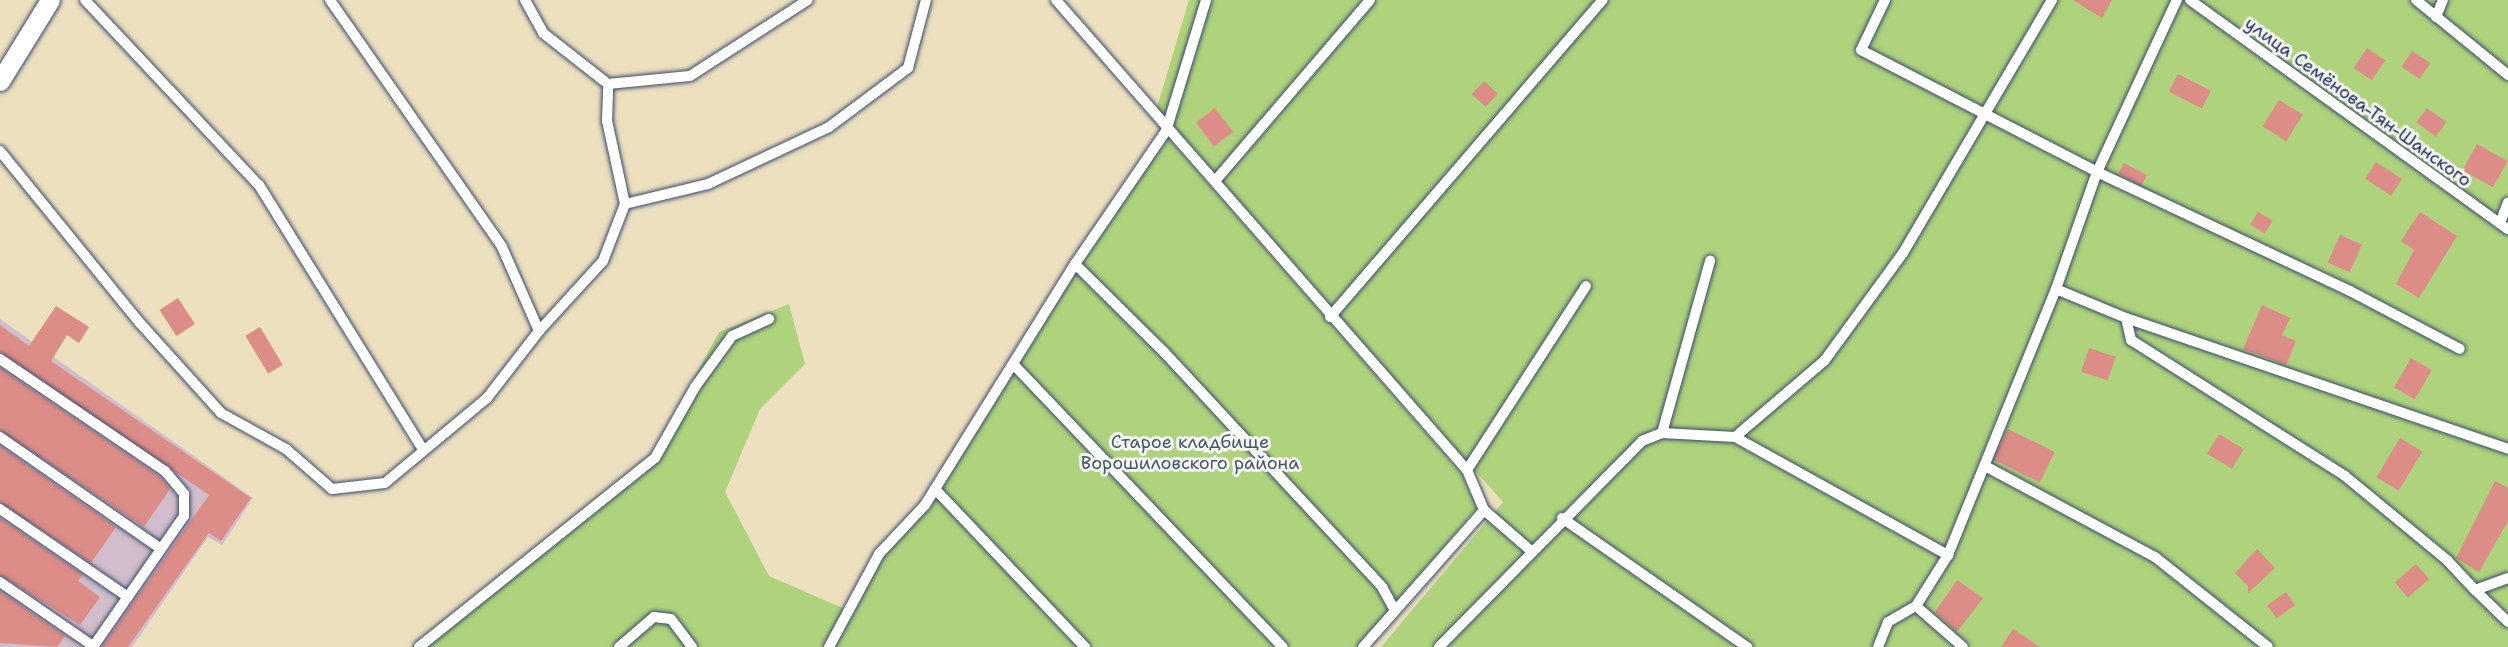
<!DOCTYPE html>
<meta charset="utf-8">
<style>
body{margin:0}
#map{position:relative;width:2508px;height:647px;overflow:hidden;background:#ede0bf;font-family:"Shantell Sans",sans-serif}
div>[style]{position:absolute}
.industrial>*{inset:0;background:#d1bdcb}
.green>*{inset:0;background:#aed37c}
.building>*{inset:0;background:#dd8d87;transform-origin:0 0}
.roads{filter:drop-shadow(0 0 2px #3a4a6d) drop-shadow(0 0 2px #3a4a6d)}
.service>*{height:10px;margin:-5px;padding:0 5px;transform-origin:5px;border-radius:5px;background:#fff}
.minor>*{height:19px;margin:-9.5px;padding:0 9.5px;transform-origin:9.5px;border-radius:9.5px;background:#fff}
span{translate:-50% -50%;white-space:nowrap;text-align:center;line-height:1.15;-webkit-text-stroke:6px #f6f6f2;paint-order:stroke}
.street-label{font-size:18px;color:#1b2f5e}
.park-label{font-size:18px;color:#405866}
</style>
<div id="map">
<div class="industrial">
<i style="clip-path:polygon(0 319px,253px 498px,222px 545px,208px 537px,132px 647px,0 647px)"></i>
</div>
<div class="green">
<i style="clip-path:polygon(1189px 0,2508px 0,2508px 647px,1381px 647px,1503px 502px,1155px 114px)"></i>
<i style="clip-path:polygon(1166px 135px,1463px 475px,1477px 508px,1360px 647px,411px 647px,653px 454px,719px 332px,789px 304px,805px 364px,760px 409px,725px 492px,769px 576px,854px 613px,882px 556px,926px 509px,1075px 269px)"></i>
</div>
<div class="building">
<i style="clip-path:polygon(2073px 0,2112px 0,2102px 18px)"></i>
<i style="left:2367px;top:48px;width:22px;height:24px;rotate:34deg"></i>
<i style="left:2412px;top:51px;width:22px;height:19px;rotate:34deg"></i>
<i style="left:2178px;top:74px;width:37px;height:20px;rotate:27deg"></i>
<i style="left:1484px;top:81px;width:19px;height:18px;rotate:43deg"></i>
<i style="left:2279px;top:100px;width:28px;height:31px;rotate:32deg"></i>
<i style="left:1215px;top:108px;width:30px;height:24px;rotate:53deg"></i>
<i style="left:2427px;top:108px;width:24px;height:18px;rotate:36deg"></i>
<i style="left:2477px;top:144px;width:35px;height:30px;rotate:29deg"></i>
<i style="left:2376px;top:162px;width:31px;height:20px;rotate:33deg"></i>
<i style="left:2124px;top:163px;width:26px;height:12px;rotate:28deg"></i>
<i style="left:2258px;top:212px;width:17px;height:15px;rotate:31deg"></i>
<i style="clip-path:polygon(2420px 212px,2457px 236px,2419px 298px,2396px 284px,2414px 250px,2401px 241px)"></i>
<i style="left:2340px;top:235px;width:24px;height:30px;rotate:24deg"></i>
<i style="left:178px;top:298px;width:31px;height:22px;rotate:57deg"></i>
<i style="clip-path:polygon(2262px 305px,2290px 318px,2282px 335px,2296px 341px,2286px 365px,2243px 349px)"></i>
<i style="clip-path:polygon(56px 306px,89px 327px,79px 343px,67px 335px,51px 361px,251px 498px,221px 541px,209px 533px,128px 647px,102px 647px,209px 495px,0 352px,0 325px,29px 346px)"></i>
<i style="left:260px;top:327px;width:44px;height:17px;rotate:59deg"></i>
<i style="left:2089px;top:348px;width:28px;height:25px;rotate:18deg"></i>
<i style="left:2411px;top:358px;width:24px;height:34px;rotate:30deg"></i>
<i style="clip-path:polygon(0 368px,160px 477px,170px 489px,144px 527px,0 430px)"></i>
<i style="left:2008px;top:429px;width:52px;height:34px;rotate:26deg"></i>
<i style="left:2219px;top:434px;width:29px;height:23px;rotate:31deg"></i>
<i style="left:2400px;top:438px;width:26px;height:46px;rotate:31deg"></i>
<i style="clip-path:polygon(0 446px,116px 527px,91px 563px,0 502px)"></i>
<i style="clip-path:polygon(2495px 481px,2508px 488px,2508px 521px,2479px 572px,2456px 558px)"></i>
<i style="clip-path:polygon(0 518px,83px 575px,78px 581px,100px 597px,80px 625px,0 575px)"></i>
<i style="clip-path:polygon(2257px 549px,2275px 568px,2248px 593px,2248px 586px,2235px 573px)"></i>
<i style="left:2416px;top:564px;width:20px;height:28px;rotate:49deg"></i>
<i style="clip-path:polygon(1957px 580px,1983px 598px,1957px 632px,1935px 612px)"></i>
<i style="clip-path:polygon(0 591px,65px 636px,57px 647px,0 643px)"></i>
<i style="left:2286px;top:592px;width:16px;height:23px;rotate:55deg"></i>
<i style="clip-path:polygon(2013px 629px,2040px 647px,2001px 647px)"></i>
</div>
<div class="roads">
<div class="service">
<i style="left:85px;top:0;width:254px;rotate:46.8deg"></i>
<i style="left:259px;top:185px;width:309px;rotate:58.2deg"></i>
<i style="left:330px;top:0;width:301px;rotate:55.1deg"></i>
<i style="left:502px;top:247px;width:92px;rotate:66.2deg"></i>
<i style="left:539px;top:331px;width:95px;rotate:-47.6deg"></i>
<i style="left:603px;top:261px;width:61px;rotate:-68.9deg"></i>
<i style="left:625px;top:204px;width:85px;rotate:-102.2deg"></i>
<i style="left:607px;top:121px;width:37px;rotate:-88deg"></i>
<i style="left:525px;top:0;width:38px;rotate:61deg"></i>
<i style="left:543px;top:33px;width:83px;rotate:38.1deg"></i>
<i style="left:608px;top:84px;width:82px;rotate:-5.6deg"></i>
<i style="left:690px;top:76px;width:140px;rotate:-32.8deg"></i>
<i style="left:1056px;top:0;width:624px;rotate:48.83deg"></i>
<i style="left:1467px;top:470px;width:43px;rotate:67deg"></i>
<i style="left:1484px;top:510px;width:61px;rotate:41deg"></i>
<i style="left:1885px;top:0;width:55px;rotate:115.6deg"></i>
<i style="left:1861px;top:50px;width:266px;rotate:27.3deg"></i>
<i style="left:2097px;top:172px;width:280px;rotate:25.2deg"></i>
<i style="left:2350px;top:291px;width:124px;rotate:27.8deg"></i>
<i style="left:2190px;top:0;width:392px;rotate:35.8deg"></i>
<i style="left:2416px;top:0;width:119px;rotate:39.2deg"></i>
<i style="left:2436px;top:17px;width:18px;rotate:-68deg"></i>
<i style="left:0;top:151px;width:222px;rotate:50.9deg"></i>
<i style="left:140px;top:323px;width:121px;rotate:48deg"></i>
<i style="left:221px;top:413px;width:74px;rotate:29deg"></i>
<i style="left:286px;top:449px;width:61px;rotate:41deg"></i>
<i style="left:332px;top:489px;width:53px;rotate:-6.5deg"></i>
<i style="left:385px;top:483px;width:133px;rotate:-39.8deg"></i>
<i style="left:487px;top:398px;width:85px;rotate:-52.2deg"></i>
<i style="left:1215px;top:181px;width:238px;rotate:-49.4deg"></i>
<i style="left:625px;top:204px;width:85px;rotate:-13.5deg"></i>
<i style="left:708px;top:184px;width:134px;rotate:-25.2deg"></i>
<i style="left:829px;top:127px;width:99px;rotate:-36.8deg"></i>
<i style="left:908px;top:68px;width:70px;rotate:-75.2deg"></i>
<i style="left:2500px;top:223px;width:22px;rotate:-69deg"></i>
<i style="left:1075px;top:264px;width:125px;rotate:44.7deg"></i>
<i style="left:1164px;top:352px;width:321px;rotate:47.1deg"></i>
<i style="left:1382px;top:587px;width:25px;rotate:61deg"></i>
<i style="left:2056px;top:289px;width:76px;rotate:22.5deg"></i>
<i style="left:2126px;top:318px;width:404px;rotate:18.9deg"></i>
<i style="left:1330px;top:317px;width:418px;rotate:-49.3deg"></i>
<i style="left:2126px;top:318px;width:23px;rotate:77deg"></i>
<i style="left:2131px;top:340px;width:254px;rotate:32.4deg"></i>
<i style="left:2345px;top:476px;width:132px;rotate:39.5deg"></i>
<i style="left:2447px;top:560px;width:41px;rotate:47deg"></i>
<i style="left:0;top:359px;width:199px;rotate:34.2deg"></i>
<i style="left:165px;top:471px;width:30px;rotate:50deg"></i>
<i style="left:184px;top:494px;width:22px;rotate:90deg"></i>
<i style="left:184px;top:516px;width:160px;rotate:124.8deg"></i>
<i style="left:1015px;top:366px;width:388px;rotate:46.4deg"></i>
<i style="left:1662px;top:433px;width:179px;rotate:-74.4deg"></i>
<i style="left:0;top:437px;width:196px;rotate:34.8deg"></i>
<i style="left:1735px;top:437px;width:244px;rotate:29deg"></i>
<i style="left:1985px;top:466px;width:193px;rotate:28.2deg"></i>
<i style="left:2155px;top:557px;width:144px;rotate:38.5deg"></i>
<i style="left:1467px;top:470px;width:219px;rotate:-57.1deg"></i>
<i style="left:935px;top:489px;width:218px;rotate:46.5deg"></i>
<i style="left:0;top:509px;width:155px;rotate:34.5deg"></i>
<i style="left:1562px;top:518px;width:226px;rotate:34.9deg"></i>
<i style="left:2508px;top:578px;width:35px;rotate:160deg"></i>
<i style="left:2475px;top:590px;width:46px;rotate:44.1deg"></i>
<i style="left:0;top:582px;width:113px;rotate:34.5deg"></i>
<i style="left:1916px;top:606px;width:62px;rotate:41.1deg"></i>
<i style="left:419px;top:647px;width:302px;rotate:-38.7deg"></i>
<i style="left:655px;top:458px;width:81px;rotate:-60.6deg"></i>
<i style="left:695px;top:387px;width:63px;rotate:-54deg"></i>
<i style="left:732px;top:336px;width:41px;rotate:-24.7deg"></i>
<i style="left:619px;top:647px;width:46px;rotate:-40.6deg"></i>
<i style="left:654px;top:617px;width:17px;rotate:7deg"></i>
<i style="left:671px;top:619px;width:35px;rotate:53deg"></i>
<i style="left:829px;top:647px;width:106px;rotate:-61.7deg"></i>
<i style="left:879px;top:554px;width:67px;rotate:-46.8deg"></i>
<i style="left:925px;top:505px;width:284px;rotate:-58.1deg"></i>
<i style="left:1075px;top:264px;width:161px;rotate:-55.6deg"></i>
<i style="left:1166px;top:131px;width:137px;rotate:-73deg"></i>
<i style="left:1363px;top:647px;width:183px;rotate:-48.5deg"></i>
<i style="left:1439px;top:647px;width:289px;rotate:-45.4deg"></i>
<i style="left:1642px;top:441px;width:22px;rotate:-22deg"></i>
<i style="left:1662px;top:433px;width:73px;rotate:3.1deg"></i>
<i style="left:1735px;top:437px;width:118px;rotate:-40.5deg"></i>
<i style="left:1825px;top:360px;width:132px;rotate:-53.9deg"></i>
<i style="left:1903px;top:253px;width:294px;rotate:-59.5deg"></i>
<i style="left:1878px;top:647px;width:27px;rotate:-68deg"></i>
<i style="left:1888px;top:622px;width:32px;rotate:-30deg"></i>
<i style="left:1916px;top:606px;width:60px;rotate:-57.9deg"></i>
<i style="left:1948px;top:555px;width:287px;rotate:-67.9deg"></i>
<i style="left:2056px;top:289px;width:124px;rotate:-70.7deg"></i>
<i style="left:2097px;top:172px;width:190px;rotate:-65.1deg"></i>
</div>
<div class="minor">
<i style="left:0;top:81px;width:95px;rotate:-58.3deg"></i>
</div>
</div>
<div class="street-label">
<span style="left:2358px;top:102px;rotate:36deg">улица Семёнова-Тян-Шанского</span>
</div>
<div class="park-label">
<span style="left:1190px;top:453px">Старое кладбище<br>Ворошиловского района</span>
</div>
</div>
